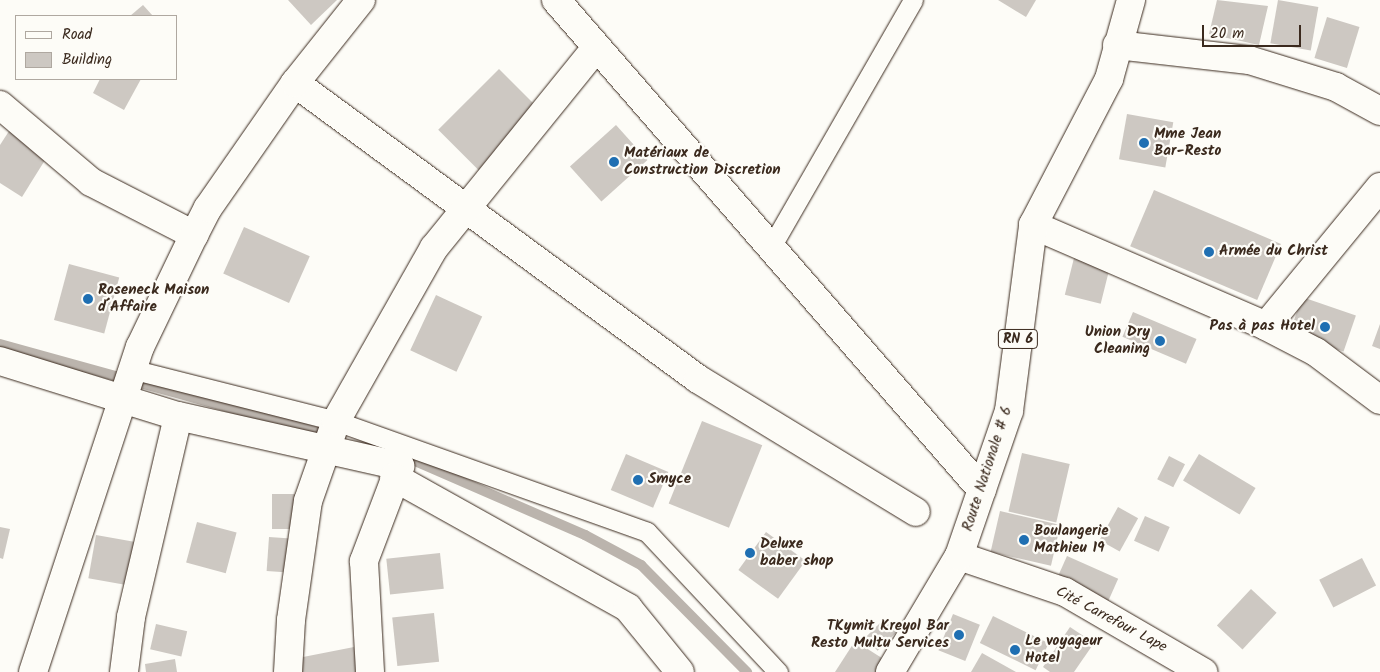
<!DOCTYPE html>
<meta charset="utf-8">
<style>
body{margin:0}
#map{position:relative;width:1380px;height:672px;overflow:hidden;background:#fdfcf7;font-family:Kalam,sans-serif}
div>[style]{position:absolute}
.stream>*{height:10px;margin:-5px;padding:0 5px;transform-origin:5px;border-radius:5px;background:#bbb4ad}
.building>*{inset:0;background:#cdc8c2;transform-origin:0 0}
.roads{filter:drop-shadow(0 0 1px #3b2a1e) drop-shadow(0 0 1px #3b2a1e)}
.lane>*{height:19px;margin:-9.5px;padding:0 9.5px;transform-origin:9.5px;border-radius:9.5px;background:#fdfcf7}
.street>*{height:28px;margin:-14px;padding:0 14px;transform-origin:14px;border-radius:14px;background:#fdfcf7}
.secondary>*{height:28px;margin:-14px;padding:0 14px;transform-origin:14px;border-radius:14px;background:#fdfcf7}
.primary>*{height:28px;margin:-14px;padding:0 14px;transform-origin:14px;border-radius:14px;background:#fdfcf7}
.dots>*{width:14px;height:14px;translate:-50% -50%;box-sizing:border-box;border:2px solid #fdfcf7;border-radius:50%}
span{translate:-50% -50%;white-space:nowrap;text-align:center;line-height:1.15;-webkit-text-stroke:4.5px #fdfcf7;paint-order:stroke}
.shield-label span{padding:1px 4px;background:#fdfcf7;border:1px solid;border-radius:4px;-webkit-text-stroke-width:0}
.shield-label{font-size:14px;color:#3b2a1e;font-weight:700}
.poi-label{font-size:15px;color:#3b2a1e;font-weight:700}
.left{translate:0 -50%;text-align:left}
.right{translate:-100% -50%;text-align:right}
.street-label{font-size:15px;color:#3b2a1e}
.legend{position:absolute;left:15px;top:15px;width:162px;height:65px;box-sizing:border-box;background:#fdfcf7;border:1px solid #afa8a0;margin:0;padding:6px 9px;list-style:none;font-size:15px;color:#3b2a1e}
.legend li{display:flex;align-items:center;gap:10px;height:25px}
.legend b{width:25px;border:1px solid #afa8a0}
.scale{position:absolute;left:1202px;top:25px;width:99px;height:22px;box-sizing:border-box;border:2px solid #3b2a1e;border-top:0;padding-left:6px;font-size:15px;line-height:18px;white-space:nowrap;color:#3b2a1e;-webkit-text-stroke:4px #fdfcf7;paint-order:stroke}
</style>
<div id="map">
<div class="stream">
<i style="left:0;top:344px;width:341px;rotate:15.5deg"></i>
<i style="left:401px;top:455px;width:201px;rotate:23.5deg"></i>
<i style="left:585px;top:535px;width:64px;rotate:28.2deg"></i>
<i style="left:641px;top:565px;width:151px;rotate:45.3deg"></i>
</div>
<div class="building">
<i style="clip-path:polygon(288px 0,337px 0,311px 25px)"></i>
<i style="clip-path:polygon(998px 0,1036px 0,1026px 17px)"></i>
<i style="clip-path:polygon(1217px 0,1268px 6px,1259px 45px,1209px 34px)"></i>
<i style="left:1278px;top:0;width:41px;height:44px;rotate:10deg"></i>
<i style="clip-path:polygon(143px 5px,153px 16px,130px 16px)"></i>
<i style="left:1327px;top:17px;width:34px;height:43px;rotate:17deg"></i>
<i style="left:499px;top:69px;width:58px;height:86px;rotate:45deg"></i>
<i style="clip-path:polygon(100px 79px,141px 79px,124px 110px,93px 93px)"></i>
<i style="left:1127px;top:114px;width:47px;height:46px;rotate:10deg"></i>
<i style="left:616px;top:125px;width:47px;height:62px;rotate:48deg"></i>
<i style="clip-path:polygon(11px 128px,50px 152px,22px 197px,0 183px,0 145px)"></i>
<i style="left:1154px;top:190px;width:138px;height:61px;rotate:23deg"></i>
<i style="left:244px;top:227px;width:72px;height:51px;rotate:24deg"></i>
<i style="left:1074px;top:258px;width:37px;height:38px;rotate:14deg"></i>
<i style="left:69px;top:264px;width:52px;height:58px;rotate:15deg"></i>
<i style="left:436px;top:295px;width:51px;height:61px;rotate:25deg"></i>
<i style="left:1302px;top:297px;width:57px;height:38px;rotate:19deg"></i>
<i style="left:1133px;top:312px;width:69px;height:27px;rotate:23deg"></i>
<i style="clip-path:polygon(1380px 324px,1380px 349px,1372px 346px)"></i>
<i style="left:702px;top:421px;width:65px;height:89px;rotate:22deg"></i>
<i style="left:1022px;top:453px;width:49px;height:60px;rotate:13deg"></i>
<i style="left:626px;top:454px;width:46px;height:39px;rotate:23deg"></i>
<i style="left:1199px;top:454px;width:66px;height:31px;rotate:31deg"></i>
<i style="left:1169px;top:456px;width:18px;height:26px;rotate:27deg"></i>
<i style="left:272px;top:494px;width:23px;height:35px"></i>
<i style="left:1118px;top:507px;width:23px;height:38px;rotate:29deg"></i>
<i style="left:1000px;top:511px;width:62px;height:42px;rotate:13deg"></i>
<i style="left:1145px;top:516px;width:27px;height:27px;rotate:24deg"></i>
<i style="left:197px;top:522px;width:41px;height:42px;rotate:15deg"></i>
<i style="clip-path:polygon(0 527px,10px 529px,3px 559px,0 558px)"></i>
<i style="left:766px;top:532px;width:49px;height:47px;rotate:36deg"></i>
<i style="left:96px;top:535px;width:40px;height:44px;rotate:10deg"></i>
<i style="left:269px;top:537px;width:29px;height:34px;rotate:4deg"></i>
<i style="left:440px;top:553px;width:36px;height:54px;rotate:84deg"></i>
<i style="left:1067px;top:556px;width:56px;height:32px;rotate:24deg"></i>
<i style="left:1362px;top:558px;width:31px;height:48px;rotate:63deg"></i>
<i style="left:1251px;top:589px;width:35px;height:50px;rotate:43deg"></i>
<i style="left:434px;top:613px;width:49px;height:42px;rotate:84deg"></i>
<i style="left:953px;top:614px;width:29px;height:39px;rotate:22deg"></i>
<i style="left:993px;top:616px;width:62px;height:30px;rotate:26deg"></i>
<i style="left:884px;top:619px;width:18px;height:27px;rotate:45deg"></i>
<i style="left:156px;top:624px;width:32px;height:26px;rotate:13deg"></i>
<i style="clip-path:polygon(1070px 627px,1094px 643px,1074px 672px,1050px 672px,1043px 667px)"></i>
<i style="clip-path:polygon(855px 641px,885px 660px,878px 672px,835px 672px)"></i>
<i style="clip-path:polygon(354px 647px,359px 672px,301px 672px,298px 658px)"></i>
<i style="clip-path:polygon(982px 653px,1016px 672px,971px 672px)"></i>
<i style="clip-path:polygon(175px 659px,177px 672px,146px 672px,145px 664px)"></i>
</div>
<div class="roads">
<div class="lane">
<i style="left:771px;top:247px;width:285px;rotate:-60.1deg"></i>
<i style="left:131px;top:369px;width:211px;rotate:14.2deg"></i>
<i style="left:336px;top:421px;width:330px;rotate:19.6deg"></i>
<i style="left:647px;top:532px;width:192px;rotate:46.9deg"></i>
</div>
<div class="street">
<i style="left:1117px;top:45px;width:133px;rotate:6.5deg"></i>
<i style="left:1249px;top:60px;width:91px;rotate:17.2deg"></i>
<i style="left:1336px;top:87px;width:50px;rotate:28.6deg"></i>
<i style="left:295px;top:83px;width:500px;rotate:36.3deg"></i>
<i style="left:698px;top:379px;width:255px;rotate:31.4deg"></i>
<i style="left:0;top:105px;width:119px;rotate:40.2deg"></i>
<i style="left:91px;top:182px;width:116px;rotate:27.2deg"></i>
<i style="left:1033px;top:225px;width:254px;rotate:23.4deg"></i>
<i style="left:1266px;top:326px;width:56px;rotate:27.5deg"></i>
<i style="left:1316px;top:352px;width:80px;rotate:36.9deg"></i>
<i style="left:1266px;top:326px;width:180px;rotate:-50.6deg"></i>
<i style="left:0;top:361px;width:186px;rotate:17.2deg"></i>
<i style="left:178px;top:416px;width:228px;rotate:12.7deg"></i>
<i style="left:400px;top:466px;width:102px;rotate:110.8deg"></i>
<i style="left:364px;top:561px;width:111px;rotate:86.9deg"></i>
<i style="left:394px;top:477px;width:268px;rotate:29.2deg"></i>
<i style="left:628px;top:608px;width:82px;rotate:50.9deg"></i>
<i style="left:33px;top:672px;width:342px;rotate:-71.8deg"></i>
<i style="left:140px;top:347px;width:124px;rotate:-64.3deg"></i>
<i style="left:194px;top:235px;width:30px;rotate:-63deg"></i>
<i style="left:208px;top:208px;width:152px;rotate:-55.2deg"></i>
<i style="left:295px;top:83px;width:106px;rotate:-51.5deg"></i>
<i style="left:124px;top:672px;width:55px;rotate:-82.7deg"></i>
<i style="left:131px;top:617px;width:206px;rotate:-76.8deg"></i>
<i style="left:288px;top:672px;width:52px;rotate:-86.7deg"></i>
<i style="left:291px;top:620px;width:120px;rotate:-81.9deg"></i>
<i style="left:308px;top:501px;width:85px;rotate:-70.7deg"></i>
<i style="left:336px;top:421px;width:199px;rotate:-60.5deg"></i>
<i style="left:434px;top:248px;width:257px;rotate:-51deg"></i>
</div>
<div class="secondary">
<i style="left:556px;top:0;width:649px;rotate:49deg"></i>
<i style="left:959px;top:556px;width:112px;rotate:18.8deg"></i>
<i style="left:1065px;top:592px;width:160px;rotate:30.1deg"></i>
</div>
<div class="primary">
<i style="left:890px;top:672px;width:135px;rotate:-59.3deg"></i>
<i style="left:959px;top:556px;width:153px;rotate:-71deg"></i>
<i style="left:1009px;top:411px;width:188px;rotate:-82.6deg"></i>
<i style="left:1033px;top:225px;width:165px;rotate:-62.5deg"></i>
<i style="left:1109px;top:79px;width:82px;rotate:-74.4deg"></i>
</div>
</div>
<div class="dots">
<i style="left:1144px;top:143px;background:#1f6fb2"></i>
<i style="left:614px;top:162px;background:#1f6fb2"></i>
<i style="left:1209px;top:252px;background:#1f6fb2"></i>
<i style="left:88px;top:299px;background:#1f6fb2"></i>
<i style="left:1325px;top:327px;background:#1f6fb2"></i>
<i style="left:1160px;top:341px;background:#1f6fb2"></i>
<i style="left:638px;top:480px;background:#1f6fb2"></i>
<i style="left:1024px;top:540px;background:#1f6fb2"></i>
<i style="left:750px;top:553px;background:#1f6fb2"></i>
<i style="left:959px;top:635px;background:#1f6fb2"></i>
<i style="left:1015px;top:650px;background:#1f6fb2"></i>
</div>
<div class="shield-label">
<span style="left:1018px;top:339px">RN 6</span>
</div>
<div class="poi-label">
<span class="left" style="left:1154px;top:143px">Mme Jean<br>Bar-Resto</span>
<span class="left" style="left:624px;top:162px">Matériaux de<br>Construction Discretion</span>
<span class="left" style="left:1219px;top:252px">Armée du Christ</span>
<span class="left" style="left:98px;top:299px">Roseneck Maison<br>d´Affaire</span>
<span class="right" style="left:1315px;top:327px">Pas à pas Hotel</span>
<span class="right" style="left:1150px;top:341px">Union Dry<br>Cleaning</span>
<span class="left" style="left:648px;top:480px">Smyce</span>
<span class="left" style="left:1034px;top:540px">Boulangerie<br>Mathieu 19</span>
<span class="left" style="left:760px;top:553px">Deluxe<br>baber shop</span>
<span class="right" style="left:949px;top:635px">TKymit Kreyol Bar<br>Resto Multu Services</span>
<span class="left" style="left:1025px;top:650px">Le voyageur<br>Hotel</span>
</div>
<div class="street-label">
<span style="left:988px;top:469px;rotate:-72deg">Route Nationale # 6</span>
<span style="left:1111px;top:620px;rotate:28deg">Cité Carrefour Lape</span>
</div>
<ul class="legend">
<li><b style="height:6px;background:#fdfcf7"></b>Road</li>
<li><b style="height:14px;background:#cdc8c2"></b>Building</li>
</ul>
<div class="scale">20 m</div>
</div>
